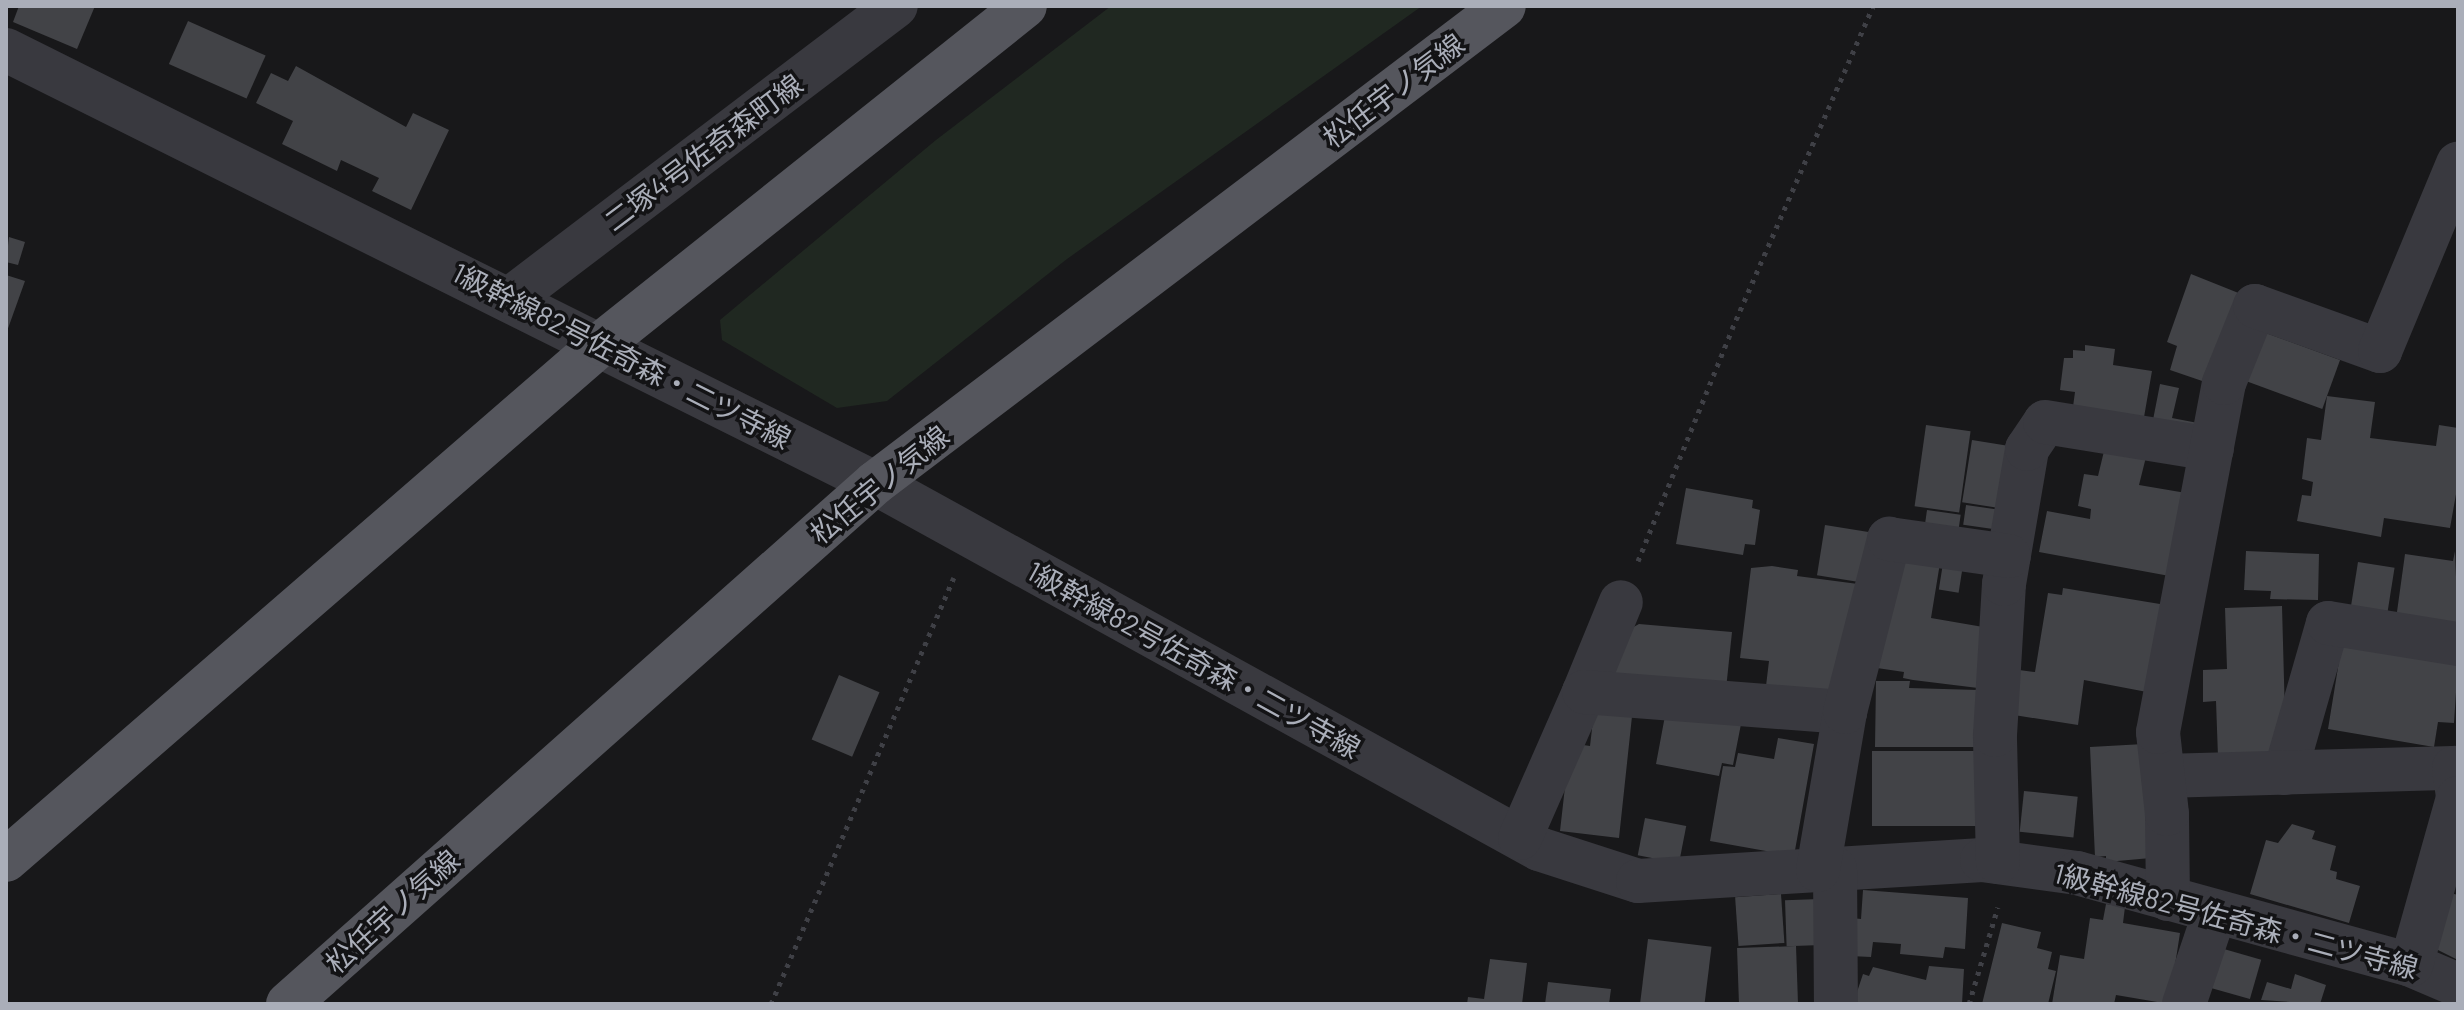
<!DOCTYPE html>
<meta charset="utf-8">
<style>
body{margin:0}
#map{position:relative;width:2464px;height:1010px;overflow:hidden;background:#18181a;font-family:Barlow,"Noto Sans JP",sans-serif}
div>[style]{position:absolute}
.green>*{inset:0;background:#202821}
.building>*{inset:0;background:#424347;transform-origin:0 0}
.path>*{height:5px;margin-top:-2.5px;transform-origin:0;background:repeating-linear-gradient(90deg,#3f4046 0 4px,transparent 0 10px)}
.street>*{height:44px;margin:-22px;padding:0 22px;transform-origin:22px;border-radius:22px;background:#39393f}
.primary>*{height:44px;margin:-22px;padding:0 22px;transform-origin:22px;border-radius:22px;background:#55565d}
span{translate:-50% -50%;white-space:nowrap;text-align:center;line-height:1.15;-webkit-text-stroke:7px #131315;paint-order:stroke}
.street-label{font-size:28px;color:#aaaeb9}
.frame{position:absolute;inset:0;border:8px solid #aaaeb9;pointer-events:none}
</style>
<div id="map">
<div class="green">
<i style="clip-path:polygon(1111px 6px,1422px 6px,1067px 259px,887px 401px,837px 408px,722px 340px,720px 320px,936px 140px)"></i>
</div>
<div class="building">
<i style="clip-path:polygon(19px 6px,95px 6px,77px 49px,13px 22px)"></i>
<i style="left:188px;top:21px;width:85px;height:47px;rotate:24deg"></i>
<i style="clip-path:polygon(296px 66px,406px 127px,413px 113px,449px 130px,411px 210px,372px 191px,379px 178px,341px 160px,337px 171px,282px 144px,293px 121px,256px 103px,271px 73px,288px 81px)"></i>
<i style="clip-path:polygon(9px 237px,25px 242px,18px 265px,6px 262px)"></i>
<i style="clip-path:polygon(2191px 274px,2241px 294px,2211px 384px,2170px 370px,2177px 346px,2167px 342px)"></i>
<i style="clip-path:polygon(6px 275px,25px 281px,6px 334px)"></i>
<i style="left:2263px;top:332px;width:82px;height:52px;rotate:20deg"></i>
<i style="clip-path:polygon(2085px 345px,2115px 349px,2113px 365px,2152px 371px,2143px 423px,2072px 414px,2075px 392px,2060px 390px,2064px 358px,2073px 358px,2073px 350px,2085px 351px)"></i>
<i style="clip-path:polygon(2160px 384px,2179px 388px,2172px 418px,2203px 424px,2152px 425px)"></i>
<i style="clip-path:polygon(2327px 396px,2375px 402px,2370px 438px,2436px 446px,2439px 425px,2458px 428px,2458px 483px,2450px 528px,2384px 518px,2381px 537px,2297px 521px,2302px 495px,2311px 496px,2313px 482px,2302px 479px,2307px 438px,2321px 440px)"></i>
<i style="left:1926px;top:425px;width:45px;height:82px;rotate:8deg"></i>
<i style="left:1972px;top:440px;width:44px;height:63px;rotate:9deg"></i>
<i style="clip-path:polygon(2105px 447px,2146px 457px,2139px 485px,2192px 494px,2175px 577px,2039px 552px,2047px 511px,2090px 519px,2091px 509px,2078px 506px,2084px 474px,2098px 476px)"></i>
<i style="clip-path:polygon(1686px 488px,1753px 500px,1752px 508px,1760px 510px,1755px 545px,1745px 544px,1743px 555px,1676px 544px)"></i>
<i style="left:1966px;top:505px;width:30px;height:20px;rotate:8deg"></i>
<i style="left:1927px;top:510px;width:34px;height:19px;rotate:8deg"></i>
<i style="left:1825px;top:525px;width:44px;height:51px;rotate:9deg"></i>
<i style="clip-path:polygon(2246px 551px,2319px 554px,2318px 600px,2270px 599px,2271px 591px,2244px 590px)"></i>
<i style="clip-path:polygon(2455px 551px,2458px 629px,2396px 619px,2405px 554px,2453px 561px)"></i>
<i style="clip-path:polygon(1903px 555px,1940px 563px,1931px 618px,1989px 628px,1978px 688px,1913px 680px,1903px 678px,1904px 672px,1877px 668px)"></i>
<i style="left:1944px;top:557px;width:20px;height:33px;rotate:9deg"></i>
<i style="left:2358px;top:562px;width:37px;height:53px;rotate:9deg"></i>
<i style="clip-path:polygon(1772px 566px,1798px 570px,1797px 576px,1858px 584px,1836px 701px,1766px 686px,1769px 661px,1740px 658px,1751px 568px)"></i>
<i style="clip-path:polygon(2063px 588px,2166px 605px,2147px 692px,2084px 680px,2078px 725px,2014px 715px,2019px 670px,2035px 672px,2048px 593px,2062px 595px)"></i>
<i style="clip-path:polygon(2282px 606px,2286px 754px,2218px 757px,2216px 701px,2203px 702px,2203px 670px,2227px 669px,2225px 608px)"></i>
<i style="clip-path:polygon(1639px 624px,1732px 632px,1726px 689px,1610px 678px,1630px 629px)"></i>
<i style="clip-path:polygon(2342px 643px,2458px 662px,2454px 723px,2438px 722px,2434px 747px,2328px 729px)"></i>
<i style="left:839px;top:675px;width:44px;height:70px;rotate:23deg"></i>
<i style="clip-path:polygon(1876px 681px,1910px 681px,1909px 688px,1978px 690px,1976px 747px,1875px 747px)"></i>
<i style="clip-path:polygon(1595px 703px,1633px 707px,1619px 838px,1560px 831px,1570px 743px,1590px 746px)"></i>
<i style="clip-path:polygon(1667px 705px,1742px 719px,1733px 765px,1722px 763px,1719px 776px,1656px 764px)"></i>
<i style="clip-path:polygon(1778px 738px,1814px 744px,1794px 856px,1710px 841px,1723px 766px,1735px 767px,1738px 753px,1774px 759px)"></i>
<i style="clip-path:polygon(2144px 744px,2151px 858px,2106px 862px,2106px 856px,2095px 857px,2090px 747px)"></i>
<i style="left:1984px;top:751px;width:75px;height:112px;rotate:90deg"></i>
<i style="left:2024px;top:791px;width:54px;height:41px;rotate:6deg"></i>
<i style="left:1645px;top:818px;width:42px;height:38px;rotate:11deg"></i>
<i style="clip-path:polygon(2292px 824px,2315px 831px,2312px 839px,2336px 846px,2330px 870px,2337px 872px,2336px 879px,2360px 886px,2349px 923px,2250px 894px,2266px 840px,2278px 843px)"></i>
<i style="clip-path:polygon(1863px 890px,1968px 898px,1965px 949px,1945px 947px,1943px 958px,1900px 954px,1901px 944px,1873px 942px,1871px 957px,1850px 956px,1852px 918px,1861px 919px)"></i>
<i style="clip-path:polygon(2443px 891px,2458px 895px,2458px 960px,2434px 948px)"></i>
<i style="left:1781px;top:894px;width:49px;height:46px;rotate:86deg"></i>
<i style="left:1820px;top:899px;width:46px;height:35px;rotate:88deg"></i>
<i style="clip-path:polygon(2106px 904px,2125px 907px,2123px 923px,2180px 933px,2169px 1004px,2116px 995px,2114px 1004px,2052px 1004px,2060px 955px,2084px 959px,2090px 918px,2103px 920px)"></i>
<i style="clip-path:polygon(2002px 923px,2041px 932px,2037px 948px,2052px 952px,2048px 969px,2056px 971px,2048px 1004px,1982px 1004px)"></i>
<i style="left:1648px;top:939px;width:64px;height:66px;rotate:7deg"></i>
<i style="left:1796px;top:946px;width:58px;height:59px;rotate:88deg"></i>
<i style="left:2217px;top:947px;width:46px;height:41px;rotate:16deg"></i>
<i style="clip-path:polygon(1490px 959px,1527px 963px,1522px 1004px,1467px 1004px,1468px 997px,1484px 999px)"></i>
<i style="clip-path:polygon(1929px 966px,1964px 969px,1962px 1004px,1853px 1004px,1863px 974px,1869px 976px,1873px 967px,1926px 980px)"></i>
<i style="clip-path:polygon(2295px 974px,2326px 985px,2320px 1004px,2261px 1000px,2267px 982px,2291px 989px)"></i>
<i style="clip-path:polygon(1548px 982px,1611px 989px,1609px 1004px,1545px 1004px)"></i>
</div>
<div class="path">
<i style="left:1638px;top:561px;width:250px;rotate:-67.9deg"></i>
<i style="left:1732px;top:329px;width:352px;rotate:-66.4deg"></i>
<i style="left:771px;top:1004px;width:464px;rotate:-66.8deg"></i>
<i style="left:1969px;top:1004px;width:101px;rotate:-73.4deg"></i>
</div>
<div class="street">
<i style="left:6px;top:50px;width:971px;rotate:26.49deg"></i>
<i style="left:875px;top:483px;width:758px;rotate:28.86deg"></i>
<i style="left:1539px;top:849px;width:104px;rotate:17.9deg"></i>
<i style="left:1638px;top:881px;width:345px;rotate:-3.5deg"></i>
<i style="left:1982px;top:860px;width:96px;rotate:7.8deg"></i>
<i style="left:2077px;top:873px;width:346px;rotate:15.4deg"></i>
<i style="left:2411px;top:965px;width:51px;rotate:23.1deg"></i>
<i style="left:511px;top:298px;width:483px;rotate:-37.2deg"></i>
<i style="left:1584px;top:692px;width:97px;rotate:-67.7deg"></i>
<i style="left:2285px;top:773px;width:156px;rotate:-74deg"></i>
<i style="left:2328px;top:623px;width:132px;rotate:9.2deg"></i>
<i style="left:2163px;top:776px;width:291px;rotate:-1.6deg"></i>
<i style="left:2454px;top:768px;width:30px;rotate:82deg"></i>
<i style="left:2458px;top:798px;width:173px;rotate:105.7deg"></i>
<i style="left:1520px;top:838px;width:159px;rotate:-66.3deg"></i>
<i style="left:1584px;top:692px;width:262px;rotate:4.4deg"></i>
<i style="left:1998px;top:862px;width:127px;rotate:-91.4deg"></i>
<i style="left:1995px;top:735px;width:151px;rotate:-86.6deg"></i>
<i style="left:2004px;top:584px;width:137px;rotate:-80.3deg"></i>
<i style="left:2027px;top:449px;width:32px;rotate:-56deg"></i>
<i style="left:2045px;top:422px;width:169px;rotate:9.2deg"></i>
<i style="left:1835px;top:869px;width:135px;rotate:89.6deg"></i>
<i style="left:1818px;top:870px;width:160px;rotate:-80.3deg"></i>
<i style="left:1845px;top:712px;width:179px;rotate:-75.7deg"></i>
<i style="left:1889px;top:539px;width:121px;rotate:8.1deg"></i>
<i style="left:2168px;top:899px;width:85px;rotate:-90.7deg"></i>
<i style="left:2167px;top:814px;width:82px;rotate:-96.3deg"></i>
<i style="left:2158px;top:732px;width:355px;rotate:-79.3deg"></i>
<i style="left:2224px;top:383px;width:83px;rotate:-68.1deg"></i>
<i style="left:2255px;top:306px;width:133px;rotate:19.8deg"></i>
<i style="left:2380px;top:351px;width:203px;rotate:-67.4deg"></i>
<i style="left:2184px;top:1004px;width:97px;rotate:-71.4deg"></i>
</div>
<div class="primary">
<i style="left:6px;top:860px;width:788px;rotate:-40.93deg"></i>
<i style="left:601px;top:344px;width:542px;rotate:-38.56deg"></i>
<i style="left:288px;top:1004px;width:785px;rotate:-41.59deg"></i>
<i style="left:875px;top:483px;width:789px;rotate:-37.17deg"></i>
</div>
<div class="street-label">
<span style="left:1393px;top:90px;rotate:-37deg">松任宇ノ気線</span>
<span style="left:703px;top:152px;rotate:-37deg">二塚4号佐奇森町線</span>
<span style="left:622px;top:355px;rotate:27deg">1級幹線82号佐奇森・二ツ寺線</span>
<span style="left:879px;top:484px;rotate:-39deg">松任宇ノ気線</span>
<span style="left:1194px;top:659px;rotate:29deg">1級幹線82号佐奇森・二ツ寺線</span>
<span style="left:392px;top:911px;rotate:-42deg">松任宇ノ気線</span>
<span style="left:2236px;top:920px;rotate:15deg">1級幹線82号佐奇森・二ツ寺線</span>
</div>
<div class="frame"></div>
</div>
